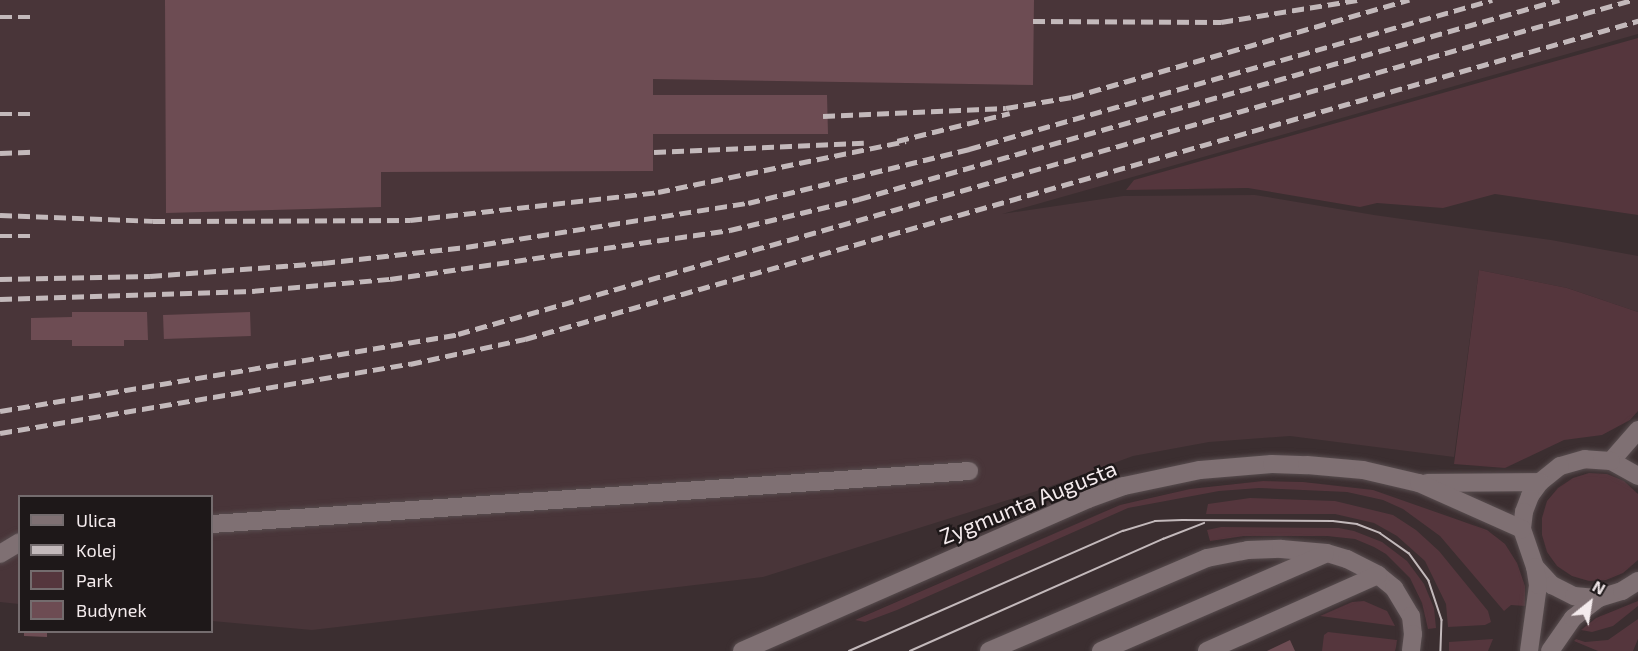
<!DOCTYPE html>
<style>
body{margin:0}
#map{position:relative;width:1638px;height:651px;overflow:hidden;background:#3b2e30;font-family:"Exo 2",sans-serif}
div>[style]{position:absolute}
.built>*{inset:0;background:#493539}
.green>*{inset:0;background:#55363d}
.building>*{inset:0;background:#6d4c53;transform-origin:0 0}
.roads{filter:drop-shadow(0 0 2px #584d4f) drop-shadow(0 0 2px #584d4f)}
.minor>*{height:18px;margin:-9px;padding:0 9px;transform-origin:9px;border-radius:9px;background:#7f7073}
.tram>*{height:1.5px;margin:-0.75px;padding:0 0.75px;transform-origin:0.75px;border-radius:0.75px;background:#c3b9bb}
.rail>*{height:4.5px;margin-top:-2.25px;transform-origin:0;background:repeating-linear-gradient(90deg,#c3b9bb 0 12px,transparent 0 18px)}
span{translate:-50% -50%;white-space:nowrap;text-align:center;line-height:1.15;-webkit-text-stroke:5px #1e1819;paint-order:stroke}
.street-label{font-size:22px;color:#f4ebed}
.legend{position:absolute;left:18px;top:495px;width:195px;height:138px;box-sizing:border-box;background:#1e1819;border:2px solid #746c6e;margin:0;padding:8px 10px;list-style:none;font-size:18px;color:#f4ebed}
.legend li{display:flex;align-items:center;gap:12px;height:30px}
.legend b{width:30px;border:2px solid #746c6e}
.north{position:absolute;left:1560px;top:573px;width:60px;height:60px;-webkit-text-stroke:4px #1e1819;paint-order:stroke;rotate:30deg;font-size:16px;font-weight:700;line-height:24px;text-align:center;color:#f4ebed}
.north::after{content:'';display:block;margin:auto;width:21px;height:27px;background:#f4ebed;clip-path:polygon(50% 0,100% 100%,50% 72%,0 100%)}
</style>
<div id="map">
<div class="built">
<i style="clip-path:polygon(0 0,1638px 0,1638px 34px,1002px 214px,1123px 196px,1255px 195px,1374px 215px,1551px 240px,1638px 256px,1638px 312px,1567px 288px,1479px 270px,1454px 457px,1290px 436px,1209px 442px,1133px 456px,1043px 489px,763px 577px,312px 630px,212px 621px,212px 496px,20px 496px,19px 604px,0 602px)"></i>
</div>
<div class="green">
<i style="clip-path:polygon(1638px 38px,1638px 215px,1495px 194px,1443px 208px,1377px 203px,1360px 207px,1248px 188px,1126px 190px,1134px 180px)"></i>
<i style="clip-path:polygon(1479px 270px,1567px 288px,1638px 312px,1638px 411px,1630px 420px,1602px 435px,1564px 440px,1505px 468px,1454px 464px)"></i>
<i style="clip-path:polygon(1589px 473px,1607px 474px,1624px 481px,1638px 494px,1638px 560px,1623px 573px,1606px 580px,1589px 581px,1572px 576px,1557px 566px,1547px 552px,1542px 535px,1542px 518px,1547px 501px,1558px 488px,1573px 478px)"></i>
<i style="clip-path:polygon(1263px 481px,1303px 482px,1373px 490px,1487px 530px,1505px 544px,1517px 563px,1525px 586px,1525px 606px,1511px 605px,1504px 611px,1440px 536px,1403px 509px,1383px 500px,1347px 492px,1259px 488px,1219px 491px,1128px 508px,897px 610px,865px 622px,855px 620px,1120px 505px,1190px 489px)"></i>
<i style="clip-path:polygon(1250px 498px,1335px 501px,1393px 515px,1416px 530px,1439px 551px,1488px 611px,1491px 622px,1485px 625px,1448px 627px,1446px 604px,1425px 561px,1397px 536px,1374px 523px,1335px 514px,1206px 514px,1208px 504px)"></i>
<i style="clip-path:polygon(1221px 527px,1339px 528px,1354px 531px,1382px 542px,1407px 561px,1424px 584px,1434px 608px,1436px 628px,1428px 629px,1422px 603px,1410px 578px,1386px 554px,1374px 547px,1355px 539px,1327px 536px,1244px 536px,1210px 541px,1207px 530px)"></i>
<i style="clip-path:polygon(1364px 601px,1387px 611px,1395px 626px,1320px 616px,1352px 602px)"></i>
<i style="clip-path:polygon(1638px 601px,1638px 606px,1613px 626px,1592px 632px,1581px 630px,1596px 618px)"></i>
<i style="clip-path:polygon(1638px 619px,1638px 639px,1633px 651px,1598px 651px,1574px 641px,1576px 639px,1585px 642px,1608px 640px)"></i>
<i style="clip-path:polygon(1328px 632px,1397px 640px,1396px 647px,1395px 651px,1322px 651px,1324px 635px)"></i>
<i style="clip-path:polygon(1493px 639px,1488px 651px,1449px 651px,1449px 642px)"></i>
</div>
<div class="building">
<i style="clip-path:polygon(165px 0,1034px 0,1033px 85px,653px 79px,653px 95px,827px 95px,828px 134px,653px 134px,653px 171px,381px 172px,381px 207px,166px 213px)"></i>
<i style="clip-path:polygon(72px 312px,147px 312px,148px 340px,124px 340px,124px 346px,72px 346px,72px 340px,31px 340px,31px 318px,72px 317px)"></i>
<i style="left:250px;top:312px;width:24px;height:87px;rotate:88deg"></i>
<i style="clip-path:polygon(24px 632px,47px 632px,47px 637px,24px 636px)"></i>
<i style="clip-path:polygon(1290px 640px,1295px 651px,1267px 651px)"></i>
</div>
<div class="roads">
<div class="minor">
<i style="left:1611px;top:461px;width:41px;rotate:-48.9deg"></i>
<i style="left:1638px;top:476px;width:31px;rotate:-151deg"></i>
<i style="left:1611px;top:461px;width:26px;rotate:-176deg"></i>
<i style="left:1585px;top:459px;width:26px;rotate:164deg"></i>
<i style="left:1560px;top:466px;width:26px;rotate:141deg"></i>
<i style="left:1540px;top:482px;width:17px;rotate:126deg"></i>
<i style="left:1530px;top:496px;width:17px;rotate:111deg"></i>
<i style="left:1524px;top:512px;width:17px;rotate:97deg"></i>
<i style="left:1522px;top:529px;width:40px;rotate:71.1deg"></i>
<i style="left:1535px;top:567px;width:25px;rotate:47deg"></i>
<i style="left:1552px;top:585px;width:25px;rotate:27deg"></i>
<i style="left:1574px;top:596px;width:25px;rotate:5deg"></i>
<i style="left:1599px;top:598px;width:24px;rotate:-17deg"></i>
<i style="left:1622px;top:591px;width:19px;rotate:-32deg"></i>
<i style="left:1427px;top:483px;width:113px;rotate:-0.5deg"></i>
<i style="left:212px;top:524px;width:759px;rotate:-4deg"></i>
<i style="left:0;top:554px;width:23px;rotate:-31deg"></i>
<i style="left:742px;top:651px;width:378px;rotate:-23.7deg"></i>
<i style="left:1088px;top:499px;width:38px;rotate:-20deg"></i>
<i style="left:1124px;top:486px;width:78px;rotate:-11.9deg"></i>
<i style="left:1200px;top:470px;width:72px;rotate:-4.8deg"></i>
<i style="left:1272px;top:464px;width:35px;rotate:2deg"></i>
<i style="left:1307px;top:465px;width:56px;rotate:5.1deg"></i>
<i style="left:1363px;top:470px;width:57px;rotate:13.1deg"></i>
<i style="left:1419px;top:483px;width:113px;rotate:24.1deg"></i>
<i style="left:989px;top:651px;width:237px;rotate:-23.1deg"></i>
<i style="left:1207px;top:558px;width:42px;rotate:-11deg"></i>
<i style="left:1248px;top:550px;width:33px;rotate:-2deg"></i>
<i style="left:1281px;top:549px;width:46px;rotate:5deg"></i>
<i style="left:1327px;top:553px;width:21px;rotate:17deg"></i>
<i style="left:1347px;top:559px;width:35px;rotate:27deg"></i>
<i style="left:1378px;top:575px;width:21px;rotate:39deg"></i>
<i style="left:1394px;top:588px;width:33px;rotate:59deg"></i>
<i style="left:1411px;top:616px;width:18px;rotate:84deg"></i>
<i style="left:1413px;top:634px;width:17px;rotate:97deg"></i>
<i style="left:1101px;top:651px;width:244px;rotate:-23.4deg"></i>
<i style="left:1207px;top:651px;width:187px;rotate:-24deg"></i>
<i style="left:1529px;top:651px;width:67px;rotate:-82.2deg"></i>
<i style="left:1538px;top:585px;width:18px;rotate:-99deg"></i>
<i style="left:1550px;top:651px;width:40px;rotate:-55.1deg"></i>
<i style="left:1573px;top:618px;width:33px;rotate:-38deg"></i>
</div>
</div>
<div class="tram">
<i style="left:849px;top:651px;width:299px;rotate:-23.7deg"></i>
<i style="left:1123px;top:531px;width:34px;rotate:-17deg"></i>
<i style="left:1155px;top:521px;width:27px;rotate:-2deg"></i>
<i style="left:1182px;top:520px;width:151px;rotate:0.4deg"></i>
<i style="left:1333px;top:521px;width:24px;rotate:7deg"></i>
<i style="left:1357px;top:524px;width:25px;rotate:21deg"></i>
<i style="left:1380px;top:533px;width:35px;rotate:35deg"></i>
<i style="left:1409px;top:553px;width:34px;rotate:54deg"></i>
<i style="left:1429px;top:581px;width:41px;rotate:71.6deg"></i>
<i style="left:1442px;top:620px;width:31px;rotate:92deg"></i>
<i style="left:910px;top:651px;width:277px;rotate:-23.9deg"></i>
<i style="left:1163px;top:539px;width:44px;rotate:-21.3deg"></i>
</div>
<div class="rail">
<i style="left:0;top:17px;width:33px"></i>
<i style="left:1033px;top:21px;width:188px;rotate:0.3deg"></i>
<i style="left:1221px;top:22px;width:138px;rotate:-9.2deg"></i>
<i style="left:0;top:114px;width:33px"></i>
<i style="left:823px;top:116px;width:183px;rotate:-2.5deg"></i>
<i style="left:1006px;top:108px;width:67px;rotate:-9.5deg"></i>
<i style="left:1072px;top:97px;width:351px;rotate:-16.1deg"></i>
<i style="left:897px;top:141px;width:116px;rotate:-13.9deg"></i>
<i style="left:654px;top:152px;width:210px;rotate:-2.5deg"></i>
<i style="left:0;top:153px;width:33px;rotate:-2deg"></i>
<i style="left:0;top:215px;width:153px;rotate:2.2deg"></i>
<i style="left:153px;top:221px;width:257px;rotate:-0.2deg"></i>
<i style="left:410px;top:220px;width:250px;rotate:-6.4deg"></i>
<i style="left:658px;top:192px;width:253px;rotate:-11.6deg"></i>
<i style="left:0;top:236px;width:34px"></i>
<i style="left:0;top:279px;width:150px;rotate:-1.1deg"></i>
<i style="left:150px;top:276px;width:173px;rotate:-4.3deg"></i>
<i style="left:323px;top:263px;width:144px;rotate:-6.4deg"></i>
<i style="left:466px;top:247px;width:285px;rotate:-8.9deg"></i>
<i style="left:748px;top:203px;width:228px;rotate:-13.7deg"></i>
<i style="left:969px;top:149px;width:544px;rotate:-15.9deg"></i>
<i style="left:0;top:299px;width:252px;rotate:-1.8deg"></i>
<i style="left:252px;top:291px;width:139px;rotate:-5deg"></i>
<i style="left:390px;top:279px;width:344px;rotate:-8.2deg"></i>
<i style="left:730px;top:230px;width:133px;rotate:-13.5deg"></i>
<i style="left:859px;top:199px;width:728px;rotate:-15.87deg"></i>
<i style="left:0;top:411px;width:464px;rotate:-9.5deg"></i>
<i style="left:458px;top:334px;width:1221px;rotate:-15.88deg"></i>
<i style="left:0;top:433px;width:416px;rotate:-9.6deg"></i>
<i style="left:410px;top:364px;width:118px;rotate:-12.3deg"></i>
<i style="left:525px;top:339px;width:1158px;rotate:-15.95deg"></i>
</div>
<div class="street-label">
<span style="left:1028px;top:502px;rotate:-22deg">Zygmunta Augusta</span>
</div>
<ul class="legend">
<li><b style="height:8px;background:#7f7073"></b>Ulica</li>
<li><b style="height:8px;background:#c3b9bb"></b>Kolej</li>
<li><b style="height:16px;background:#55363d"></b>Park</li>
<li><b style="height:16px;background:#6d4c53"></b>Budynek</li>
</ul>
<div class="north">N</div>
</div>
